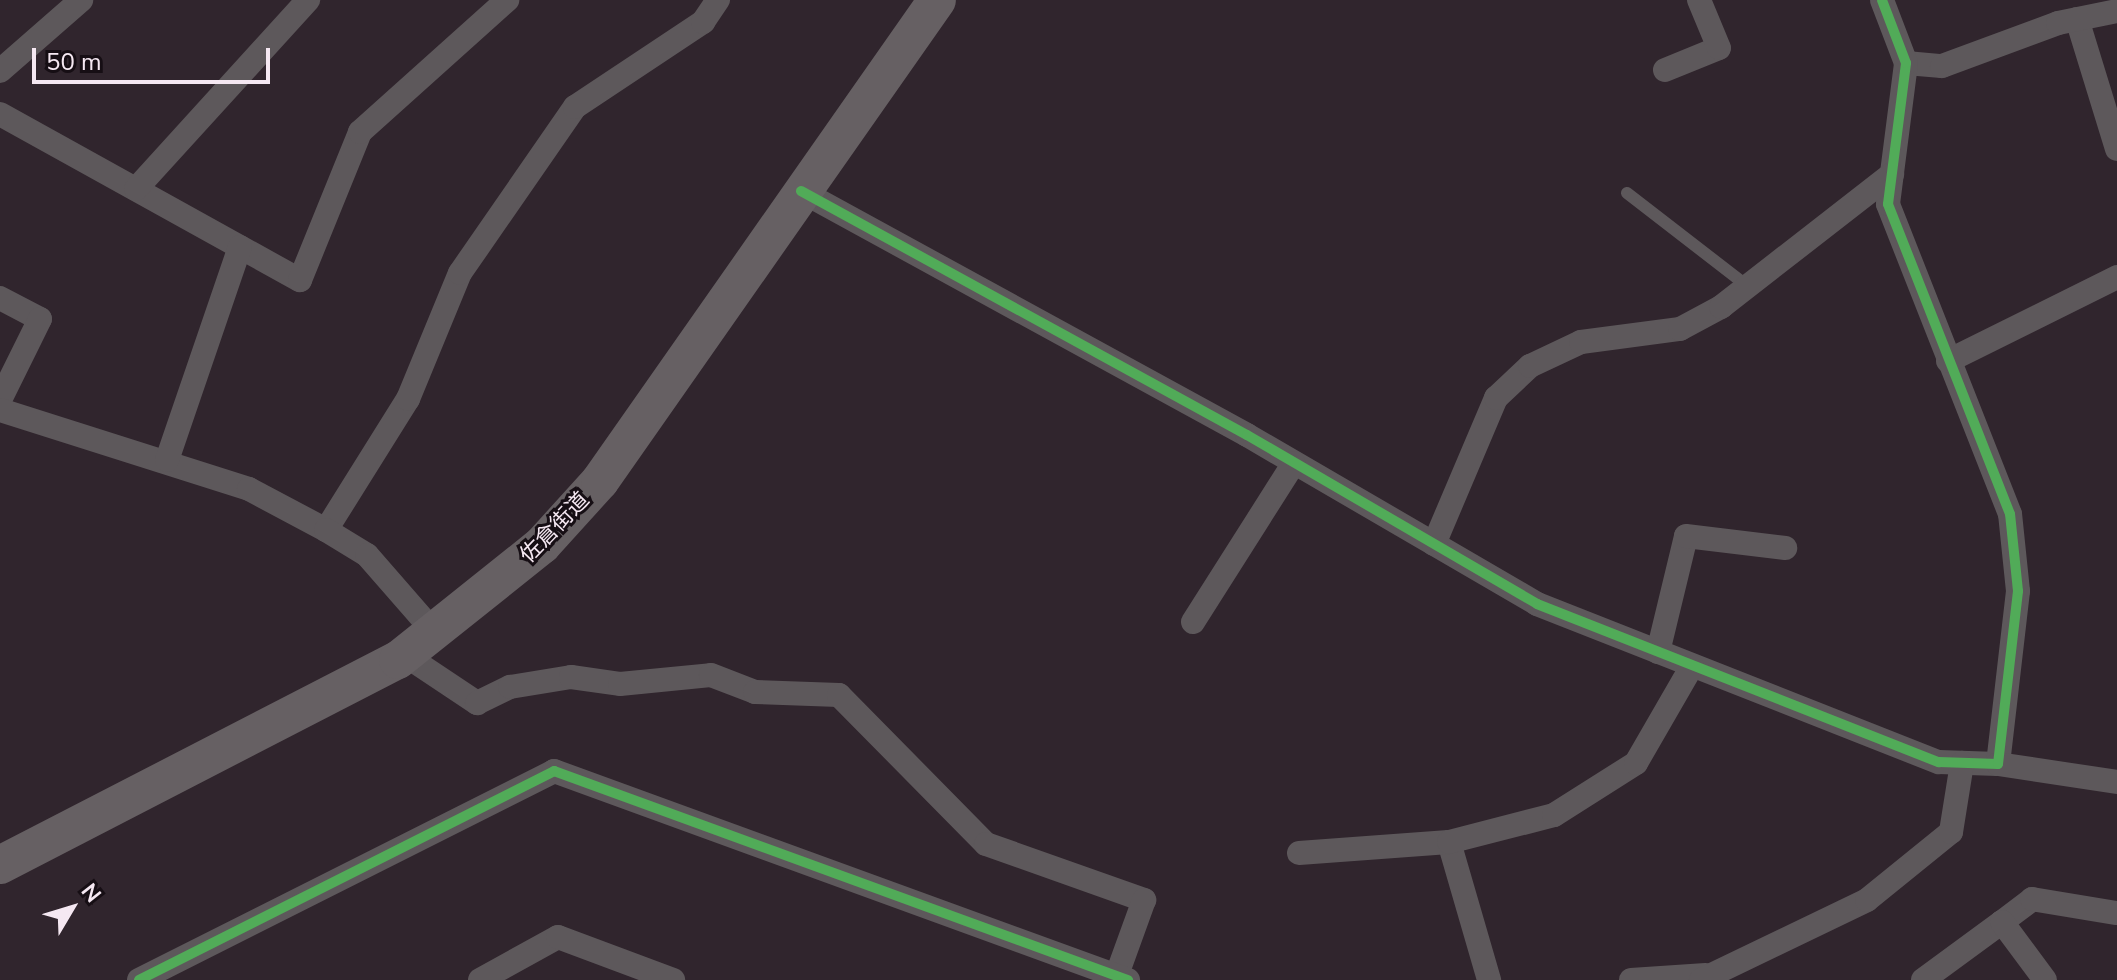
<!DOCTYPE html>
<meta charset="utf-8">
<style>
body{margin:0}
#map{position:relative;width:2117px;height:980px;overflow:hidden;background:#30252d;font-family:"Nunito Sans","Noto Sans JP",sans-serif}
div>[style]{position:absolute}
.lane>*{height:12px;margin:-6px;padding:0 6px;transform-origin:6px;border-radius:6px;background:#5d585b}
.street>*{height:24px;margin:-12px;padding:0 12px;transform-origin:12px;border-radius:12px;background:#5d585b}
.primary>*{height:38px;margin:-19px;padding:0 19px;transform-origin:19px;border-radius:19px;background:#666063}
.cycleway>*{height:10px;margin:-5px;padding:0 5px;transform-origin:5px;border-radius:5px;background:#51ab58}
span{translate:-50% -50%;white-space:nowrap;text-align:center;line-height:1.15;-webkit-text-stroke:6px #160e14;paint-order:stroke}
.street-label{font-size:22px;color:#f5e8f2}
.north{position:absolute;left:32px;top:868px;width:80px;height:80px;-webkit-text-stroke:6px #160e14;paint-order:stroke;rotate:52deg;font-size:22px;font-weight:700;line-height:32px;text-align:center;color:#f5e8f2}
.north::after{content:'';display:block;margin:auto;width:28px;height:36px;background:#f5e8f2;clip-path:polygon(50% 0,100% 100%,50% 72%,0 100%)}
.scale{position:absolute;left:32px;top:48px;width:238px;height:36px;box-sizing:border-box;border:4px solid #f5e8f2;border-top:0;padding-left:10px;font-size:24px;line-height:28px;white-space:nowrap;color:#f5e8f2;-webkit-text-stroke:6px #160e14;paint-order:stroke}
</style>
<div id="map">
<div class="lane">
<i style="left:1627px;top:193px;width:150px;rotate:37.7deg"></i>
</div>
<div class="street">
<i style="left:2077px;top:19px;width:136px;rotate:72.9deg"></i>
<i style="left:1906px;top:63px;width:36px;rotate:5deg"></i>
<i style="left:1942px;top:66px;width:124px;rotate:-20.3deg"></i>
<i style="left:2058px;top:23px;width:60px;rotate:-11.5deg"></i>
<i style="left:1665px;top:70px;width:58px;rotate:-22.2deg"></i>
<i style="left:1719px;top:48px;width:52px;rotate:-112.6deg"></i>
<i style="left:0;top:71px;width:108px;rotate:-41.2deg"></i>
<i style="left:0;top:114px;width:343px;rotate:29deg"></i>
<i style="left:300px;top:280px;width:160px;rotate:-67.9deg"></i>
<i style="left:360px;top:132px;width:198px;rotate:-41.9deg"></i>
<i style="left:136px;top:189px;width:256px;rotate:-47.7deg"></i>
<i style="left:801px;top:191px;width:508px;rotate:28.68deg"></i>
<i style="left:1247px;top:435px;width:336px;rotate:30.2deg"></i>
<i style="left:1537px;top:604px;width:432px;rotate:21.5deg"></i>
<i style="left:1939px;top:762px;width:59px;rotate:1.9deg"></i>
<i style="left:1998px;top:764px;width:174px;rotate:-83.4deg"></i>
<i style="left:2018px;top:591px;width:77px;rotate:-95.9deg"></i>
<i style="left:2010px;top:514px;width:333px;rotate:-111.5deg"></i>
<i style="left:1888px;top:204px;width:142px;rotate:-82.7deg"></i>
<i style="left:1906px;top:63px;width:67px;rotate:-110.9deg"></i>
<i style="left:0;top:298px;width:45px;rotate:27.7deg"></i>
<i style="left:40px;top:319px;width:90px;rotate:116.3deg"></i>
<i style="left:1948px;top:361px;width:189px;rotate:-26.4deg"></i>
<i style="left:0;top:410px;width:261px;rotate:17.6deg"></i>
<i style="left:249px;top:489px;width:87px;rotate:28deg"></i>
<i style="left:326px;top:530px;width:155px;rotate:-58deg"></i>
<i style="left:408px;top:399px;width:136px;rotate:-67.6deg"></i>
<i style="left:460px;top:273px;width:202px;rotate:-55.3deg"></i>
<i style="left:575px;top:107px;width:154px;rotate:-33.6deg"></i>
<i style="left:703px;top:22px;width:27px;rotate:-56deg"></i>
<i style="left:167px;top:460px;width:225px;rotate:-71.1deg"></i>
<i style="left:326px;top:530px;width:48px;rotate:31.4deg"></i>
<i style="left:367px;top:555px;width:103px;rotate:48.9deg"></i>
<i style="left:1434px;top:544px;width:159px;rotate:-67deg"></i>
<i style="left:1496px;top:398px;width:47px;rotate:-43.3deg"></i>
<i style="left:1530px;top:366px;width:56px;rotate:-25.2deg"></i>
<i style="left:1581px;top:342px;width:100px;rotate:-7.5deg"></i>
<i style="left:1680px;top:329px;width:47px;rotate:-28.2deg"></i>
<i style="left:1721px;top:307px;width:217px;rotate:-37.9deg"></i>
<i style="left:1193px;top:622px;width:188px;rotate:-57.6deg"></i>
<i style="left:1658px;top:652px;width:119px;rotate:-76.4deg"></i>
<i style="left:1686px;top:536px;width:100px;rotate:6.9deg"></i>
<i style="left:405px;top:655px;width:87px;rotate:33.7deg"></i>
<i style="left:477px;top:703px;width:37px;rotate:-26deg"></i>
<i style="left:510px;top:687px;width:62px;rotate:-9.3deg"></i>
<i style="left:571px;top:677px;width:49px;rotate:8.1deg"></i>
<i style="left:620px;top:684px;width:91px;rotate:-5.6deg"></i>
<i style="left:711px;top:675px;width:47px;rotate:21.1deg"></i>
<i style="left:755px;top:692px;width:84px;rotate:2deg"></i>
<i style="left:839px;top:695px;width:209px;rotate:45.4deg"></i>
<i style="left:986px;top:844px;width:168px;rotate:19.5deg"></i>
<i style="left:1144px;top:900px;width:85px;rotate:109.9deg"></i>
<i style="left:1998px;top:764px;width:120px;rotate:8.6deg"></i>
<i style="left:1449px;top:842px;width:144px;rotate:73.8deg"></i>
<i style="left:1299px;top:853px;width:150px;rotate:-4.2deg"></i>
<i style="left:1449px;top:842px;width:108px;rotate:-14.4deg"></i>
<i style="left:1554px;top:815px;width:97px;rotate:-32.4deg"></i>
<i style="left:1636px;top:763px;width:112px;rotate:-60deg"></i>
<i style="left:2002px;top:922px;width:38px;rotate:-37deg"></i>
<i style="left:2032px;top:899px;width:86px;rotate:9.4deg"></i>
<i style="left:139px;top:980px;width:465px;rotate:-26.7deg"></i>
<i style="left:554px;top:771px;width:611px;rotate:20.01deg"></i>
<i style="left:480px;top:980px;width:89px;rotate:-28.9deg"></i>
<i style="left:558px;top:937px;width:123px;rotate:20.5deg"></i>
<i style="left:1631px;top:980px;width:75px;rotate:-3.8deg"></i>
<i style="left:1701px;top:980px;width:184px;rotate:-25.7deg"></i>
<i style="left:1867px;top:900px;width:108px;rotate:-39deg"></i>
<i style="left:1951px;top:832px;width:70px;rotate:-80.9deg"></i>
<i style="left:1923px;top:980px;width:98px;rotate:-36.3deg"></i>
<i style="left:2002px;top:922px;width:72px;rotate:53.4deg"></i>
</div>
<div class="primary">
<i style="left:0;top:865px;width:448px;rotate:-27.3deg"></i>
<i style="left:398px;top:660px;width:184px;rotate:-38.6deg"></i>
<i style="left:542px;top:545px;width:86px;rotate:-47.8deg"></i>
<i style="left:600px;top:481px;width:587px;rotate:-54.98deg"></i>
</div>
<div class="cycleway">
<i style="left:801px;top:191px;width:508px;rotate:28.68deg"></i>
<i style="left:1247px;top:435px;width:336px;rotate:30.2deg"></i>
<i style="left:1537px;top:604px;width:432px;rotate:21.5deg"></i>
<i style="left:1939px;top:762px;width:59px;rotate:1.9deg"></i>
<i style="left:1998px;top:764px;width:174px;rotate:-83.4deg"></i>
<i style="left:2018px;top:591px;width:77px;rotate:-95.9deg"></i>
<i style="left:2010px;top:514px;width:333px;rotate:-111.5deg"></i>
<i style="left:1888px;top:204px;width:142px;rotate:-82.7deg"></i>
<i style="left:1906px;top:63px;width:67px;rotate:-110.9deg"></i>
<i style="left:139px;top:980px;width:465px;rotate:-26.7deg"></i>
<i style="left:554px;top:771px;width:611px;rotate:20.01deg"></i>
</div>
<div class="street-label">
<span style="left:555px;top:528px;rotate:-46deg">佐倉街道</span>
</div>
<div class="north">N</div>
<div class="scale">50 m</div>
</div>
